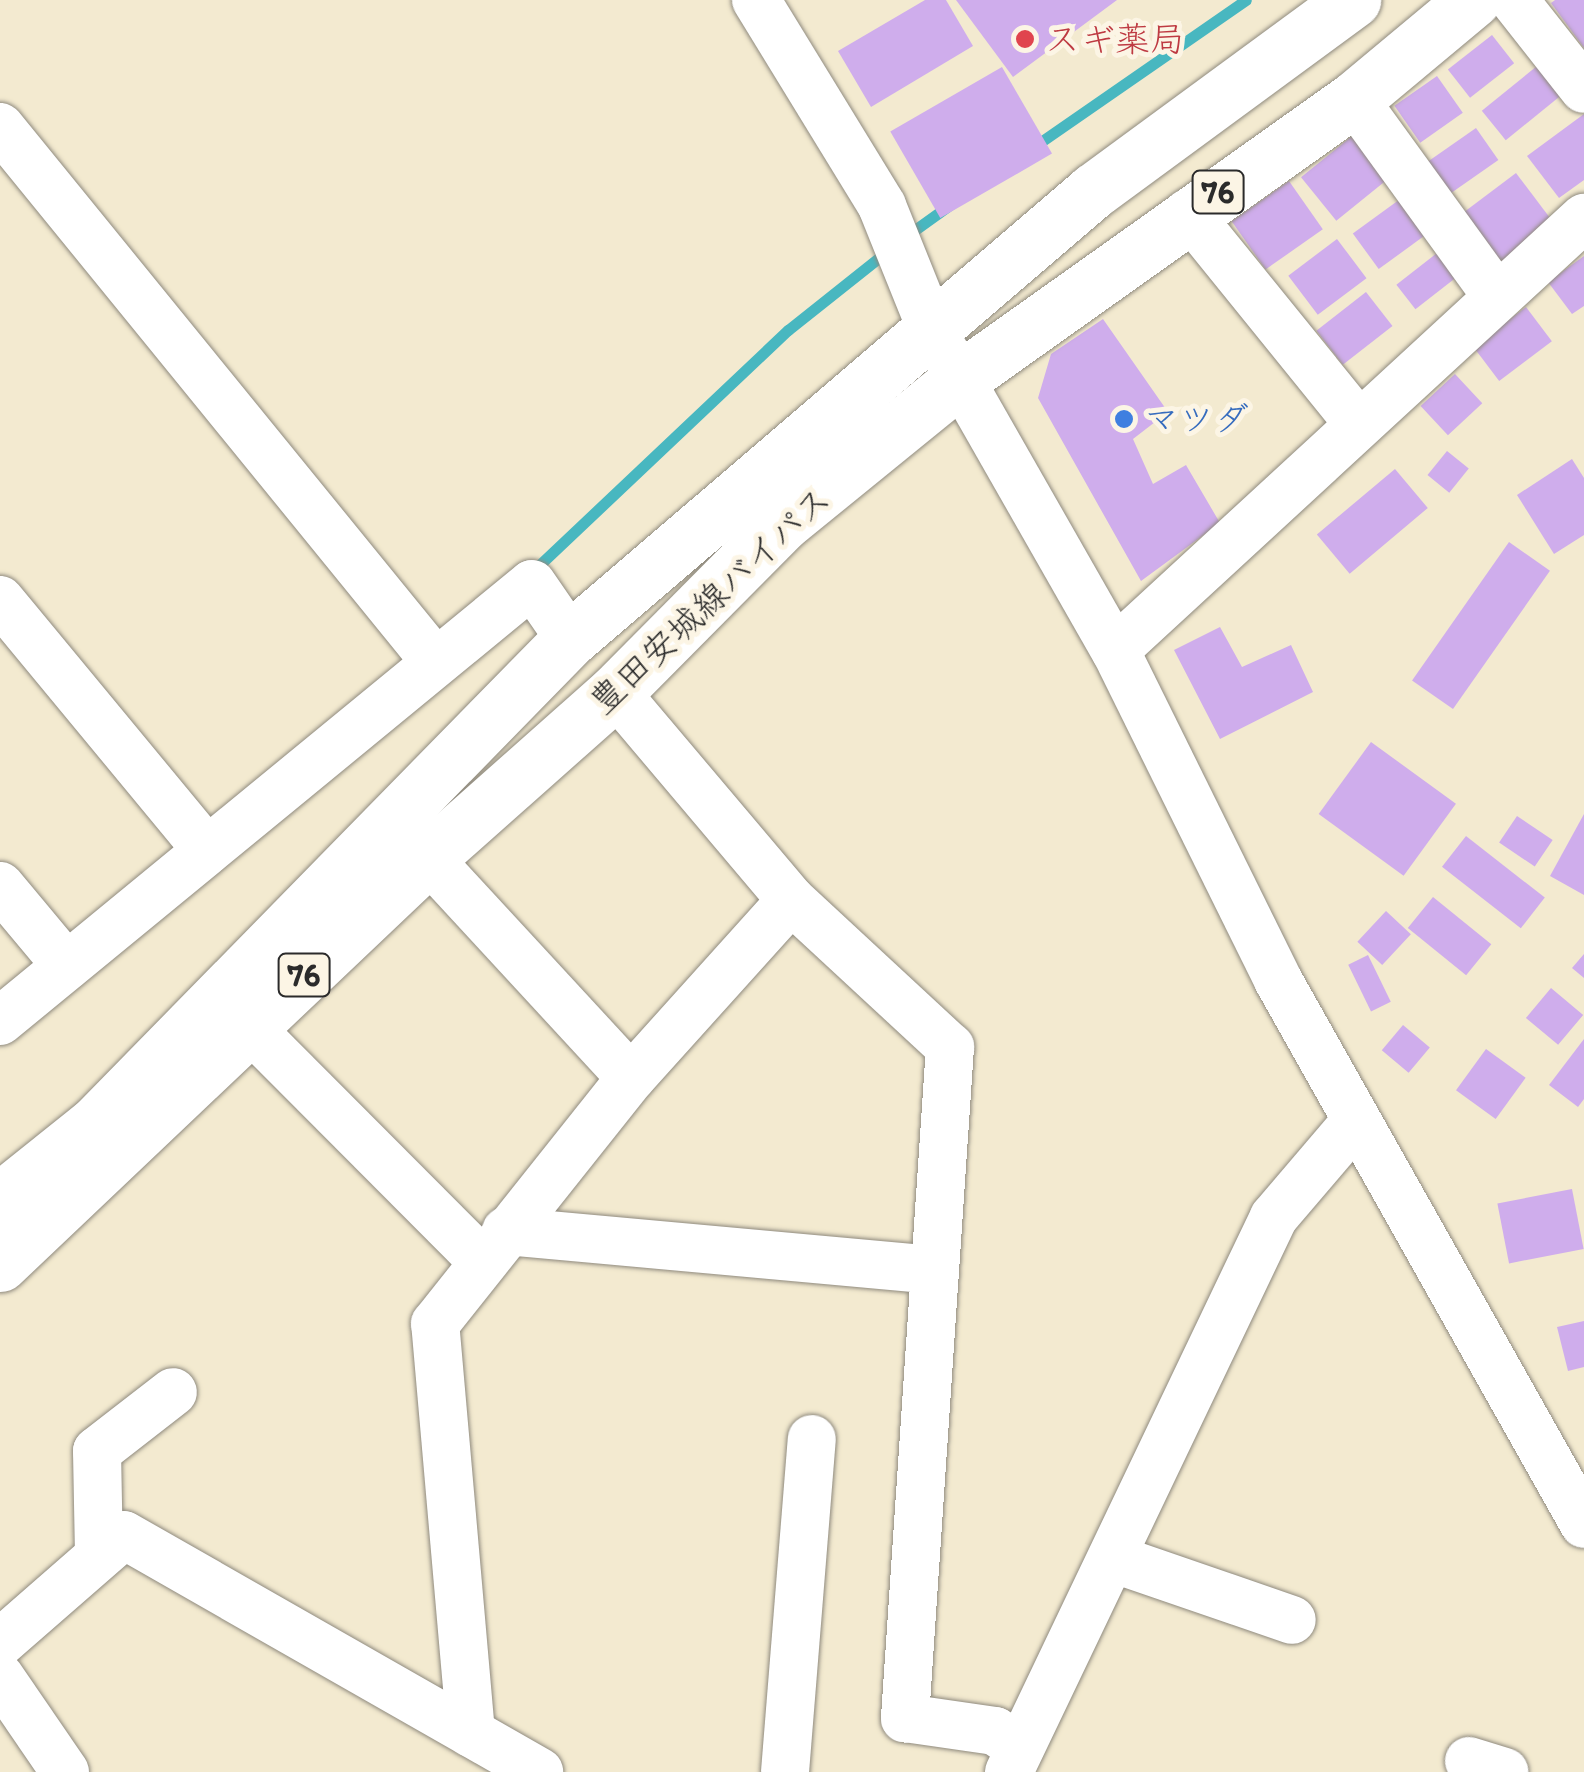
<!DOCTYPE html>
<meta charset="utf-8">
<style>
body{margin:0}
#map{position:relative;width:1584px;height:1772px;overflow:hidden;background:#f3ead0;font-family:Itim,"Klee One",sans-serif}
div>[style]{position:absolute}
.stream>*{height:11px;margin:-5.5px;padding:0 5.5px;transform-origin:5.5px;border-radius:5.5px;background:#48b7c0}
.building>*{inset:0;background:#cfadec;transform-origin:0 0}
.roads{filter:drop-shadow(0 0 2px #8f8a7e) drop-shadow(0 0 2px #8f8a7e)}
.minor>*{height:48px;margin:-24px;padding:0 24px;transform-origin:24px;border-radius:24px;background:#fff}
.major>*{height:55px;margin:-27.5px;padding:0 27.5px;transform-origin:27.5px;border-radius:27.5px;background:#fff}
.dots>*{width:28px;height:28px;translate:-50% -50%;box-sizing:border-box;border:5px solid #fcf5e5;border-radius:50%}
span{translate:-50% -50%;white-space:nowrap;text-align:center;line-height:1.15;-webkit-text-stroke:10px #fcf5e5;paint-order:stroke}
.shield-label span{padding:2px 8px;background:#fcf5e5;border:2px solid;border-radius:8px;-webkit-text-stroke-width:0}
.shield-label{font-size:32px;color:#2b2b2b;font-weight:700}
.health-label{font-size:35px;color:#be3a42}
.left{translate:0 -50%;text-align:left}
.shop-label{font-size:35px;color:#366cbe}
.street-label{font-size:35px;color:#2b2b2b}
</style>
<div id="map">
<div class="stream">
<i style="left:1032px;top:148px;width:260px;rotate:-34.7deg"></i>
<i style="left:905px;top:237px;width:57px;rotate:-35.7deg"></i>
<i style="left:533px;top:571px;width:351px;rotate:-43.4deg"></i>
<i style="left:788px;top:330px;width:125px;rotate:-38.5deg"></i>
</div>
<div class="building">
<i style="clip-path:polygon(925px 0,946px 0,973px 46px,871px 107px,838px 51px)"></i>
<i style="clip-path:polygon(956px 0,1117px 0,1013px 77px)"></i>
<i style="clip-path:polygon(1555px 0,1584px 0,1584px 48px,1551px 3px)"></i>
<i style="left:1492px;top:35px;width:36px;height:56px;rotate:52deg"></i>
<i style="left:1537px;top:66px;width:38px;height:71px;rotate:51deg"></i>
<i style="left:1002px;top:67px;width:100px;height:129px;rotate:60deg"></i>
<i style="left:1437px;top:76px;width:45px;height:52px;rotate:55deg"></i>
<i style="clip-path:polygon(1584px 114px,1584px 180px,1559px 198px,1527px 156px)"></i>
<i style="left:1476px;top:128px;width:39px;height:59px;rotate:55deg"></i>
<i style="left:1357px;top:132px;width:56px;height:72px;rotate:51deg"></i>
<i style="left:1516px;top:173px;width:64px;height:67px;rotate:53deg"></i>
<i style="left:1289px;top:181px;width:59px;height:70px;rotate:55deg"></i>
<i style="left:1403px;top:197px;width:44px;height:62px;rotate:54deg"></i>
<i style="left:1337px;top:239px;width:49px;height:61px;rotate:53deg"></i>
<i style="left:1446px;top:246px;width:31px;height:63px;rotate:52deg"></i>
<i style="clip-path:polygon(1584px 256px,1584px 306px,1572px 314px,1548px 282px)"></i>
<i style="left:1366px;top:292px;width:43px;height:63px;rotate:52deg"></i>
<i style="left:1526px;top:307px;width:43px;height:66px;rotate:53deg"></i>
<i style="clip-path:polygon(1103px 319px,1168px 412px,1133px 439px,1153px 484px,1186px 465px,1220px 523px,1141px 581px,1038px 398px,1051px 354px)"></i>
<i style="left:1455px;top:374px;width:40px;height:47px;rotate:47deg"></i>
<i style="left:1447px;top:451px;width:28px;height:31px;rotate:39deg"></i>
<i style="clip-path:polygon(1572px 459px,1584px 478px,1584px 535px,1554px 554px,1517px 495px)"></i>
<i style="left:1395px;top:469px;width:51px;height:102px;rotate:50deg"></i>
<i style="left:1509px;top:542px;width:50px;height:169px;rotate:35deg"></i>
<i style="clip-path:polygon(1220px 627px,1242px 667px,1291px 645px,1313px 692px,1220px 739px,1174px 650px)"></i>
<i style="left:1371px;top:742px;width:105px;height:89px;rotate:36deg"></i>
<i style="clip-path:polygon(1584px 814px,1584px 895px,1550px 876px)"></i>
<i style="left:1517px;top:816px;width:43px;height:32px;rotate:34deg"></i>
<i style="left:1466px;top:836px;width:100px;height:39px;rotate:38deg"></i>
<i style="left:1433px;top:897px;width:75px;height:40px;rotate:39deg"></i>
<i style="left:1386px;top:911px;width:34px;height:42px;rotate:43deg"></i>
<i style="clip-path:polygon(1584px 954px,1584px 978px,1572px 968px)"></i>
<i style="left:1368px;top:955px;width:52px;height:22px;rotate:64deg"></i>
<i style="left:1551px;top:988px;width:42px;height:39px;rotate:40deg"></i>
<i style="left:1403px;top:1025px;width:35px;height:33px;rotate:40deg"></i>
<i style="clip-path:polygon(1584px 1039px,1584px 1099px,1578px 1107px,1549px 1085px)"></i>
<i style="left:1486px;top:1049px;width:49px;height:51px;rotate:36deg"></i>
<i style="left:1572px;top:1189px;width:61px;height:76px;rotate:79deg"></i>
<i style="clip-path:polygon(1584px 1321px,1584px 1367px,1568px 1371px,1557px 1327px)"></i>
</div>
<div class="roads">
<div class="minor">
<i style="left:756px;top:0;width:241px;rotate:58.5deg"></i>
<i style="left:882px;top:206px;width:131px;rotate:68.1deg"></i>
<i style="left:931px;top:328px;width:371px;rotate:60.3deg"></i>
<i style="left:1115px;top:650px;width:368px;rotate:63.7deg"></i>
<i style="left:1278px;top:980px;width:624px;rotate:60.64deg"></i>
<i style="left:1514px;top:0;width:113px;rotate:51.8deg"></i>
<i style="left:1354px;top:99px;width:241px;rotate:54.1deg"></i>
<i style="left:0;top:127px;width:687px;rotate:50.85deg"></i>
<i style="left:1188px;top:213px;width:270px;rotate:51deg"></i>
<i style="left:0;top:600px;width:325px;rotate:50.4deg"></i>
<i style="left:1115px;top:650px;width:638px;rotate:-42.65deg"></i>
<i style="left:428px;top:858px;width:299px;rotate:47.3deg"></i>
<i style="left:0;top:886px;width:104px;rotate:50.1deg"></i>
<i style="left:791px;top:900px;width:217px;rotate:42.8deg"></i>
<i style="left:950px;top:1047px;width:673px;rotate:93.84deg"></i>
<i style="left:905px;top:1718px;width:91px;rotate:8.2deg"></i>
<i style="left:995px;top:1731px;width:30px;rotate:34deg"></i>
<i style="left:0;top:1021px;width:688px;rotate:-39.4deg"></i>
<i style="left:532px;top:584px;width:67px;rotate:55.4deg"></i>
<i style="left:249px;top:1027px;width:329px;rotate:45.1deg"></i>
<i style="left:506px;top:1231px;width:430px;rotate:5.2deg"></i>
<i style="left:99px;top:1555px;width:104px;rotate:-91.1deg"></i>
<i style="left:97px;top:1451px;width:96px;rotate:-37.8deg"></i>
<i style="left:1112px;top:1558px;width:190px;rotate:19deg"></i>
<i style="left:0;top:1643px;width:164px;rotate:-41.1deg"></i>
<i style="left:124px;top:1535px;width:478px;rotate:29.7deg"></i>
<i style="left:0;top:1677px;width:115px;rotate:55.6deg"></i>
<i style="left:471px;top:1733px;width:411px;rotate:-95deg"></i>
<i style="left:435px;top:1324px;width:315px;rotate:-51.5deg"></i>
<i style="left:631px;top:1078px;width:239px;rotate:-48deg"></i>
<i style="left:791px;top:900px;width:272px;rotate:-130.2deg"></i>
<i style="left:1469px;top:1761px;width:37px;rotate:17deg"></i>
<i style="left:785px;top:1772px;width:334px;rotate:-85.4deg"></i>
<i style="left:1009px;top:1772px;width:615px;rotate:-64.48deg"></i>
<i style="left:1274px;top:1217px;width:126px;rotate:-49.5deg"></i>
</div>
<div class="major">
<i style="left:0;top:1200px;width:122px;rotate:-38.7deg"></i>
<i style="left:95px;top:1124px;width:679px;rotate:-45.6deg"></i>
<i style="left:570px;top:639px;width:689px;rotate:-40.58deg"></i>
<i style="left:1093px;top:191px;width:323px;rotate:-36.3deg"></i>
<i style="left:0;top:1264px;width:590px;rotate:-43.49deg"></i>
<i style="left:428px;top:858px;width:250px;rotate:-41.6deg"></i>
<i style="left:615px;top:692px;width:240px;rotate:-45.2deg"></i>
<i style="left:784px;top:522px;width:227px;rotate:-39.1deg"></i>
<i style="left:960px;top:379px;width:483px;rotate:-35.4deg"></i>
<i style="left:1354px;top:99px;width:155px;rotate:-39.8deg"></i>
</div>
</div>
<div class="dots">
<i style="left:1025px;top:39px;background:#e0444e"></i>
<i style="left:1124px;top:419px;background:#3f7fe0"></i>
</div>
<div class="shield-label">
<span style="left:1218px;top:192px">76</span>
<span style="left:304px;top:975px">76</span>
</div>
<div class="health-label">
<span class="left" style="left:1045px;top:39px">スギ薬局</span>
</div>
<div class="shop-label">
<span class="left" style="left:1144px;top:419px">マツダ</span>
</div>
<div class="street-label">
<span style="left:710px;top:600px;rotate:-43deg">豊田安城線バイパス</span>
</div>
</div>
